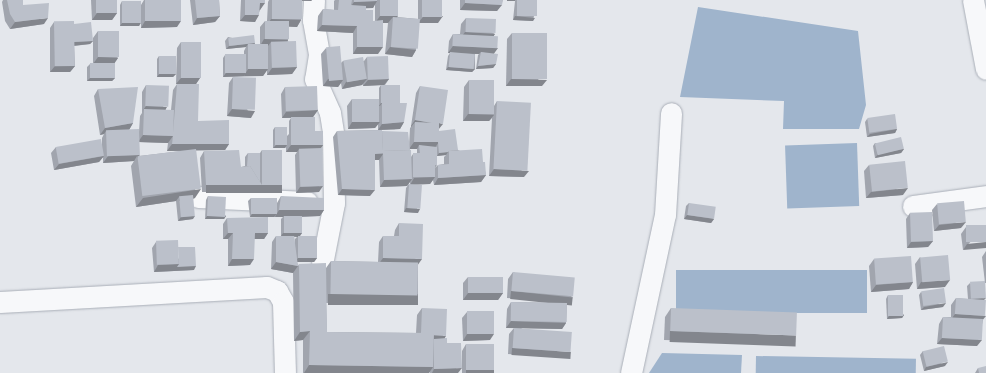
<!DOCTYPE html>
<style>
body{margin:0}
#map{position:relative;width:986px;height:373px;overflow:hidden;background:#e4e7ec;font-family:Helvetica,sans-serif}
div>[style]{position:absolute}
.water>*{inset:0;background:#9fb4cc;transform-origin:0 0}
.roads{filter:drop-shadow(0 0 1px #a9aeb7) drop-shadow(0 0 1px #a9aeb7)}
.minor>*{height:21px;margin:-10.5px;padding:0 10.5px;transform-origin:10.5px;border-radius:10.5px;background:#f7f8fa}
.wall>*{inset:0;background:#a1a5ae}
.shaded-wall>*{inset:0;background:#83868d;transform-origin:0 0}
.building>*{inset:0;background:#bbc0ca;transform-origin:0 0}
span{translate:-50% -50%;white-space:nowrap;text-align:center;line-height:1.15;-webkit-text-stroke:3px #f4f6f9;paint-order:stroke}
</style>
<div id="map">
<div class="water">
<i style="clip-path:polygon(698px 7px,858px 31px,866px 105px,859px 129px,783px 129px,784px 101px,680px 97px)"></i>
<i style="left:857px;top:143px;width:63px;height:72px;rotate:88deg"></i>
<i style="left:676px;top:270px;width:191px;height:43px"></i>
<i style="clip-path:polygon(662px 353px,742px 355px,741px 373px,649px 373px)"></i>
<i style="left:756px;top:356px;width:160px;height:17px;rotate:1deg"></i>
</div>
<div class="roads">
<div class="minor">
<i style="left:314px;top:0;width:20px;rotate:93deg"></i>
<i style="left:313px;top:20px;width:36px;rotate:80deg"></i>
<i style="left:319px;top:55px;width:24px;rotate:99deg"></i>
<i style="left:315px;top:79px;width:37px;rotate:66deg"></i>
<i style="left:330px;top:113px;width:20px;rotate:81deg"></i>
<i style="left:333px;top:133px;width:70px;rotate:89.2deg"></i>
<i style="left:334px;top:203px;width:62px;rotate:101.1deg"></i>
<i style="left:973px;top:0;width:70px;rotate:79.3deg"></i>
<i style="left:198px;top:197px;width:109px;rotate:2.6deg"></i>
<i style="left:913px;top:206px;width:74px;rotate:-7.8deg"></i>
<i style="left:0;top:302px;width:267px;rotate:-3.2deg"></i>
<i style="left:267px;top:287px;width:11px;rotate:22deg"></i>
<i style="left:277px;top:291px;width:13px;rotate:61deg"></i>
<i style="left:283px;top:302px;width:71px;rotate:88.4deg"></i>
<i style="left:631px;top:373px;width:162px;rotate:-77.9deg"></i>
<i style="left:665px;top:215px;width:102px;rotate:-86.6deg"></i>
</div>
</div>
<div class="wall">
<i style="clip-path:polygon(3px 0,23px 0,23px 5px,44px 24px,10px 29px,5px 21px,2px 2px)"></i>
<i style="clip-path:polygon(91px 0,117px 0,117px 13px,112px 20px,92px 20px)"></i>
<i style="clip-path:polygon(144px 0,145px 0,177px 27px,141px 28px,141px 23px,139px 26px,120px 26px,120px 5px,122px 1px,141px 5px)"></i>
<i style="clip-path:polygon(190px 0,219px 0,220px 16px,215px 22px,193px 25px)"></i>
<i style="clip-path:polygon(241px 0,265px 0,260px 10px,255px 22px,240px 21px)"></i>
<i style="clip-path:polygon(269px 0,312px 0,311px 1px,302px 1px,301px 20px,297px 27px,289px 26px,288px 41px,297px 67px,292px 74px,267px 75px,267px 70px,263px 76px,223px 77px,223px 58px,225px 55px,244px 54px,244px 51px,246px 47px,226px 49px,225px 41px,228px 37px,255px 43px,254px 44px,260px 44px,260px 27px,265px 21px,267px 21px,268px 2px)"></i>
<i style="clip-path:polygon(evenodd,335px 0,398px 0,397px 17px,418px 19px,418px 0,442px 0,438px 23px,419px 23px,416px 50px,412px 57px,385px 54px,388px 23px,383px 23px,378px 54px,353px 54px,353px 33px,317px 31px,318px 16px,323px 9px,334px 10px,334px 1px,335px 0,375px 4px,375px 21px,373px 21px,366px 10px,366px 8px,373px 8px,375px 4px)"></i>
<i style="clip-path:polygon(460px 0,503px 0,497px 11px,460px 10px)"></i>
<i style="clip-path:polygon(507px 0,537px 0,533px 21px,513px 20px,515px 1px,507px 1px)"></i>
<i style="clip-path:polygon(466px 18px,495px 34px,494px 35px,494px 54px,496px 64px,493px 68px,476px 69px,478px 55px,479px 54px,475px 54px,475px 69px,472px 72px,446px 70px,448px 56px,450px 53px,448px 53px,449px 41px,453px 34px,460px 34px,461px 24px)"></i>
<i style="clip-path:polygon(54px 22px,74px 24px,93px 41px,90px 44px,74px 46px,75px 66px,70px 72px,50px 72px,50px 28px)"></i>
<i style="clip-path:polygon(98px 31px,118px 58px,114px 63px,115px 78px,112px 81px,87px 81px,87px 67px,90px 64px,93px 64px,93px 38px)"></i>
<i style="clip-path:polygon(512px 33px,542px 86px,506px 86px,507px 39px)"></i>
<i style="clip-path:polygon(evenodd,181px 42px,200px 78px,196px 84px,198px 121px,229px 144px,225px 150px,196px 150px,195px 198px,193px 199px,193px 219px,178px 221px,176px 201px,136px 207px,131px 166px,134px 161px,103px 163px,103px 157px,99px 162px,54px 170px,51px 153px,56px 147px,102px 146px,102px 138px,104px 134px,100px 135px,94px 96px,98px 89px,133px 123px,129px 130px,139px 132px,140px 116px,142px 113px,142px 92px,146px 85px,166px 110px,171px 110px,173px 90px,177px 84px,176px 84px,177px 48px,181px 42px,139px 142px,168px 143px,167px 151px,182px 151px,139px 156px,139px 142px)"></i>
<i style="clip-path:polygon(evenodd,326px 48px,341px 63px,343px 61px,364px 61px,367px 57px,389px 79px,385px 85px,400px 102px,399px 103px,404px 122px,400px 129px,382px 130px,382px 131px,409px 147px,410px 128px,411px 127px,411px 126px,416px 93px,420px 86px,439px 129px,439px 131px,458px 150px,483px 162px,486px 175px,481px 182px,434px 185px,433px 180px,430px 184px,412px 184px,418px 213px,404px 212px,406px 188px,409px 184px,410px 184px,410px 182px,407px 186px,380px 187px,379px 160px,375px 160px,370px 196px,338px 195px,333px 137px,337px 131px,378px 130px,378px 124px,375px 128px,348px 129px,347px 106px,352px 99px,379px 99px,379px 88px,381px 85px,363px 86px,363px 84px,362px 85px,342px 89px,341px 83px,338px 87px,323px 86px,321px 54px,326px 48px,410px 149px,417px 149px,417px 154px,413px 154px,411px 157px,410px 149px,326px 48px,446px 155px,444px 157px,444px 164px,438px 165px,435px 168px,437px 165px,437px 156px,446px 155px)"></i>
<i style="clip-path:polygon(159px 56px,176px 74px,173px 77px,157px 77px,157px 59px)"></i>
<i style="clip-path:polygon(233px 77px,251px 118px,227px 116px,229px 83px)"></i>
<i style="clip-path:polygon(469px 80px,494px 106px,497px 101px,524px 177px,489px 176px,492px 118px,489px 121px,463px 121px,464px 87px)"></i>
<i style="clip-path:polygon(285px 87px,318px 110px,313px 117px,315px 131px,323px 145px,321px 148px,319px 192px,296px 193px,295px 155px,297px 152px,286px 152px,286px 147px,285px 148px,273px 148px,273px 130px,275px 127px,287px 136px,289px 134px,289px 121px,291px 118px,282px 118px,281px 94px)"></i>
<i style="clip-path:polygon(867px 119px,897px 129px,895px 133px,867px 137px,865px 122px)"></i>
<i style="clip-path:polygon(875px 143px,904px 149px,901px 153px,875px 158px,873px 146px)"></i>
<i style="clip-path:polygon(262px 150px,278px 192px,202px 192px,200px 158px,204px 151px,241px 167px,245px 166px,245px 157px,248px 153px,260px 153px)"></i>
<i style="clip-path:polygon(869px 165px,903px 195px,866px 198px,864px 171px)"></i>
<i style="clip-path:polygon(208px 196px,226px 216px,224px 219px,205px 219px,206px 200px)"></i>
<i style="clip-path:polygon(evenodd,281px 196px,324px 210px,320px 216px,302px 217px,302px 233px,300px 236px,317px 258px,314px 262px,297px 262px,298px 266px,299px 264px,326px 268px,331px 261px,378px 262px,379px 242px,383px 236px,394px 236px,395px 230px,399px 223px,418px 264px,418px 294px,411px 303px,326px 303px,327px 332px,416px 333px,417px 315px,422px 308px,445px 338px,458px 373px,430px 373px,430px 371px,429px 373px,303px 373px,303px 340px,294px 341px,293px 273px,297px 266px,293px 273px,271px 269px,272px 242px,276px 236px,281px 236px,281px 219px,283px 217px,250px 217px,248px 201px,251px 198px,277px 203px,281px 196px,294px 236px,297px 237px,295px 239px,295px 248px,294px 236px)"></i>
<i style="clip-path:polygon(689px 203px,714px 219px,711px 223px,684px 219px,686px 206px)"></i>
<i style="clip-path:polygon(937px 204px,961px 228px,934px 231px,932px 210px)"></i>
<i style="clip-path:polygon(910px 213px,933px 241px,928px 247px,907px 248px,906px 219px)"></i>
<i style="clip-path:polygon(227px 218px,268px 233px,264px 239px,254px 239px,250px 265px,228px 266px,228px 239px,223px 239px,223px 224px)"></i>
<i style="clip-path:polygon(986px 225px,963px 250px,961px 234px,966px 227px)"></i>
<i style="clip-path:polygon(156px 242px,194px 270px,154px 272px,152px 248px)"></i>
<i style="clip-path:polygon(986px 251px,986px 283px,985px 283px,982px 257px)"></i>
<i style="clip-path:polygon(920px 257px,945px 287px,917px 289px,915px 264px)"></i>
<i style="clip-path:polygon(874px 259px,913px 282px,909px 289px,871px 292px,869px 266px)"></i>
<i style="clip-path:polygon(513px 272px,573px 297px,568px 304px,567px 304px,566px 323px,562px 329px,521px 328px,566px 358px,508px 354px,509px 334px,514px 328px,506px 328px,507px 309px,511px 302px,563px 303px,507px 298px,508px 279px)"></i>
<i style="clip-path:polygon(468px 277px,503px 293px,498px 300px,463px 300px,463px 283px)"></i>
<i style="clip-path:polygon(970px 283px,984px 300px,983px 320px,977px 346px,937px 344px,939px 324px,943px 317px,951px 317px,951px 305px,956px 298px,968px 299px,967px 286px)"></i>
<i style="clip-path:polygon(921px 292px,943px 307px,921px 310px,919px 295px)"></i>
<i style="clip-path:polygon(888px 295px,904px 315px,902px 318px,887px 319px,886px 299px)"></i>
<i style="clip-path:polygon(671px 308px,790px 344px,664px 340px,665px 317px)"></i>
<i style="clip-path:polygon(467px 312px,490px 340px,463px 341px,462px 318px)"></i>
<i style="clip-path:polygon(466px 344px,492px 373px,462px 373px,462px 351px)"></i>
<i style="clip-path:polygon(923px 351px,945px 366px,924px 371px,920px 355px)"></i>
<i style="clip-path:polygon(978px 368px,986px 373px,975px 373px)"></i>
</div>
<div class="shaded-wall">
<i style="clip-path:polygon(284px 0,312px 0,311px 1px)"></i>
<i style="left:507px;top:0;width:8px;height:1px"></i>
<i style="clip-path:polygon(377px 1px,373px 8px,349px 9px,354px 2px)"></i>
<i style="clip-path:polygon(260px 3px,265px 3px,260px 10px,255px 10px)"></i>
<i style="clip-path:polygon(465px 3px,502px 5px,497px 11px,460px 10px)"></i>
<i style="clip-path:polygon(97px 13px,117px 13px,112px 20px,92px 20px)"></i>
<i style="clip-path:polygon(245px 15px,259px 15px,255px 22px,240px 21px)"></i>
<i style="clip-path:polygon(220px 16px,215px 22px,193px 25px,197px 18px)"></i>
<i style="clip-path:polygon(380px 16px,398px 16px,393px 23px,393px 17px,388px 23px,375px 23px)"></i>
<i style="clip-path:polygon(443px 16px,438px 23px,418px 23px,423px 17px)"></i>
<i style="clip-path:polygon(515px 16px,535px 18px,533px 21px,513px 20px)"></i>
<i style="clip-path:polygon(48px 18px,44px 24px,10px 29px,15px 22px)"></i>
<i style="clip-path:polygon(271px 19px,301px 20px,297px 27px,267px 26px)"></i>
<i style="clip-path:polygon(145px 21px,181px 21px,177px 27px,141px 28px)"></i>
<i style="clip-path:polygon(141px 22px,139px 26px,120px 26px,122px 23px)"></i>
<i style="clip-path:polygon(322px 25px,357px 26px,353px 33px,317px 31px)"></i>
<i style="clip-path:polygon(465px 32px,495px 34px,491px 40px,460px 39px)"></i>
<i style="clip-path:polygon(264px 39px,288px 40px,284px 47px,271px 42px,268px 46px,260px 46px)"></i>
<i style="clip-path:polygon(93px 41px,90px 44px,71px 46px,73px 42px)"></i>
<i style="clip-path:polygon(255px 43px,253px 47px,248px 44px,246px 47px,226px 49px,229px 46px)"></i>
<i style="clip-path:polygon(453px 46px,498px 48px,493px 55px,481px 52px,479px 54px,448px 53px)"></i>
<i style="clip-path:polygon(357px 47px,383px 47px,378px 54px,353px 54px)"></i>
<i style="clip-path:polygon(390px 47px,416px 50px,412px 57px,385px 54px)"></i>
<i style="clip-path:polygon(98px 57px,118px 58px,114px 64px,93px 64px)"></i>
<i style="clip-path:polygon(496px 64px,493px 68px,476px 69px,478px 66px)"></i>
<i style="clip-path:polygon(55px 66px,75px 66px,70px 72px,50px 72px)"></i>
<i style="clip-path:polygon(297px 67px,292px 74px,267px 75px,272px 68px)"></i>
<i style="clip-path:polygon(448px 67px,475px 69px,472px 72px,446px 70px)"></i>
<i style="clip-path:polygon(248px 69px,268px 69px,263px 76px,244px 76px)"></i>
<i style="clip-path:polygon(226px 73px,246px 73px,244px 76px,223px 77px)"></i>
<i style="clip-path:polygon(159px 74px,176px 74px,173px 77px,157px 77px)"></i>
<i style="clip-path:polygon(90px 78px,115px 78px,112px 81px,87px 81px)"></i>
<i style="clip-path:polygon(181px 78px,200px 78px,196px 84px,176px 84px)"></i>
<i style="clip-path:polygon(328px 79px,343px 80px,338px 87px,323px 86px)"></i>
<i style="clip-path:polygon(367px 79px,362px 85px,342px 89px,346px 82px)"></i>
<i style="clip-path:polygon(389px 79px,384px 85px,363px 86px,368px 80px)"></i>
<i style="clip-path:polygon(511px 79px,547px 80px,542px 86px,506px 86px)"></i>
<i style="clip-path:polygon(400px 102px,397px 106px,382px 103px,380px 106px,379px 106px,381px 103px)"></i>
<i style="clip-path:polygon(146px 106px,167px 107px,163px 114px,144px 109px,141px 113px)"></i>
<i style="clip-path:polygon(232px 109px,255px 111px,251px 118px,227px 116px)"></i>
<i style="clip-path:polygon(318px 110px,313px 117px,282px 118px,286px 112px)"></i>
<i style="clip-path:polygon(468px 114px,494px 115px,489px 121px,463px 121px)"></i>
<i style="clip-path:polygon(415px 120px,432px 123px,415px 122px,411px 127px,411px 126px)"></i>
<i style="clip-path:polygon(352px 122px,380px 122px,375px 128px,348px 129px)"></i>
<i style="clip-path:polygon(404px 122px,400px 129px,378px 130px,382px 124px)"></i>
<i style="clip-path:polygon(133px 123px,129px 130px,106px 131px,104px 134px,100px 135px,105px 128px)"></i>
<i style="clip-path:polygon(439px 123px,443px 124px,438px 130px)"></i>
<i style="clip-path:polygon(897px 129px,895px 133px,867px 137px,870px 134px)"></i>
<i style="clip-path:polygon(143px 135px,173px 136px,168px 143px,138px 142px)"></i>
<i style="clip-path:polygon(414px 142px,439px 142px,434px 149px,419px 145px,417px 149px,409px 149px)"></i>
<i style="clip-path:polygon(172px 144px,229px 144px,225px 150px,167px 151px)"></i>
<i style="clip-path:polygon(276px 145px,287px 145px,285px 148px,273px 148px)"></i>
<i style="clip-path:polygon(291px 145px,323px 145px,319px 151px,299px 149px,297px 152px,286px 152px)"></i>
<i style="clip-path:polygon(904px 149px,901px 153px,875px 158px,878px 154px)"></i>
<i style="clip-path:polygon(448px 152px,446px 155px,437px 156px,439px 153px)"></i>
<i style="clip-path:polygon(375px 154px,383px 154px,379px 160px,370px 160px)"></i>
<i style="clip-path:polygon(140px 155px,137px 158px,137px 156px,134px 161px,103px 163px,108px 156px)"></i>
<i style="clip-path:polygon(104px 156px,99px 162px,54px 170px,59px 164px)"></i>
<i style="clip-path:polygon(494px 169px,529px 171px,524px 177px,489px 176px)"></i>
<i style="clip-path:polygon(486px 175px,481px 182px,434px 185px,438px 178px)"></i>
<i style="clip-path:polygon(435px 177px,430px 184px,410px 185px,414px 178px)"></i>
<i style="clip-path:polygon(412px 179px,407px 186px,380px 187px,384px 180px)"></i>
<i style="left:206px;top:185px;width:76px;height:8px"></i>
<i style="clip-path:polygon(323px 186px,319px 192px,296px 193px,300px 187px)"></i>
<i style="clip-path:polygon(908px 188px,903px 195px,866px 198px,871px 192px)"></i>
<i style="clip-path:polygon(201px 189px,195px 198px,179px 201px,179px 197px,176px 201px,136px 207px,143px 198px)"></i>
<i style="clip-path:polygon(342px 189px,375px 190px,370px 196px,338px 195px)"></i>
<i style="clip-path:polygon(406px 208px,420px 209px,418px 213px,404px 212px)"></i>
<i style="clip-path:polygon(279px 210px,324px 210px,320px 216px,284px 217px,284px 216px,283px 217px,275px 217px)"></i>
<i style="clip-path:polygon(252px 214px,277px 214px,274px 217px,250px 217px)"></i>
<i style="clip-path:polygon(687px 215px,714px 219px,711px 223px,684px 219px)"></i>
<i style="clip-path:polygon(195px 216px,193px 219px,178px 221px,181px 217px)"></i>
<i style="clip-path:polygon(207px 216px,226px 216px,224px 219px,205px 219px)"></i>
<i style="clip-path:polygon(966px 222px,961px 228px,934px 231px,939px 225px)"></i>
<i style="clip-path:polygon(228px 233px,233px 233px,228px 239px,223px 239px)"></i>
<i style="clip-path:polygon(255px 233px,268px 233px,264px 239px,250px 239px)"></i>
<i style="clip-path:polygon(283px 233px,302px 233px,299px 237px,281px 236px)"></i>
<i style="clip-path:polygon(933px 241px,928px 247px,907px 248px,911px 242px)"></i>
<i style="clip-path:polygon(986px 242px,986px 248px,963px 250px,967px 244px)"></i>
<i style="clip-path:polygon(298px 258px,317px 258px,314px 262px,295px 262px)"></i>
<i style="clip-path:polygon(383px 258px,422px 259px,417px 266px,378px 265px)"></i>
<i style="clip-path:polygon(232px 259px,254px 259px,250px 265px,228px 266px)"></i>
<i style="clip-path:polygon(276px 262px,298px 266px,293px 273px,271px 269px)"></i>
<i style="clip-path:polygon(179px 264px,196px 266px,194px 270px,154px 272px,158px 265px)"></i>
<i style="clip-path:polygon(950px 280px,945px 287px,917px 289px,921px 282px)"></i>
<i style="clip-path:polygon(913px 282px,909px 289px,871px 292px,876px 285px)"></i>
<i style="left:511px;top:291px;width:62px;height:8px;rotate:6deg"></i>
<i style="clip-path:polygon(468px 293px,503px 293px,498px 300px,463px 300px)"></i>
<i style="left:328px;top:294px;width:90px;height:11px"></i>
<i style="clip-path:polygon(986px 298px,983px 301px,971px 299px)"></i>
<i style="clip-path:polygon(946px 303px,943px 307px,921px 310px,924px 307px)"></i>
<i style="clip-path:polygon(955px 314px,986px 316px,981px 322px,950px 321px)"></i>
<i style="clip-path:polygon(904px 315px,902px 318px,887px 319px,889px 316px)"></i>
<i style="clip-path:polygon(511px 321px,566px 323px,562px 329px,506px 328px)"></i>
<i style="clip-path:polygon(310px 331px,303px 340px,294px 341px,300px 332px)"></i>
<i style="left:670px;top:331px;width:126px;height:11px;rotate:2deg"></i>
<i style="clip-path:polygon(467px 334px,494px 334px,490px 340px,463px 341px)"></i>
<i style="clip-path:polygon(421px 335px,446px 336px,442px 342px,434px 339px,432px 342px)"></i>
<i style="clip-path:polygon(942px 338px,982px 340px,977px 346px,937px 344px)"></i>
<i style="left:512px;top:348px;width:59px;height:7px;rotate:4deg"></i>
<i style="clip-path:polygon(948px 362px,945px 366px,924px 371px,926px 367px)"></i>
<i style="clip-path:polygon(309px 365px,433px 367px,429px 373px,304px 373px)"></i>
<i style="clip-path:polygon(462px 368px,458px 373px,432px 373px,434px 369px)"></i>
<i style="left:466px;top:370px;width:28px;height:4px"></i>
</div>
<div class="building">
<i style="clip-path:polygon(7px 0,23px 0,23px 5px,49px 3px,48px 18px,15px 22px,10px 14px)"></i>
<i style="left:96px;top:0;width:21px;height:13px"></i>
<i style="left:145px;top:0;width:36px;height:21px"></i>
<i style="clip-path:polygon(195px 0,219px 0,220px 16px,197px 18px)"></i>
<i style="clip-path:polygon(245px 0,265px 0,265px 3px,260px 3px,259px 15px,245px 15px)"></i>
<i style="left:272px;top:0;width:30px;height:19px"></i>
<i style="clip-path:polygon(339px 0,352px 0,351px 5px,366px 6px,366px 10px,373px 10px,373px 21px,383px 20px,383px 47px,357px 47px,357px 26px,322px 25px,323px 9px,338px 10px)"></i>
<i style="clip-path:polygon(354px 0,377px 0,377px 1px,354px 2px)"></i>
<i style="left:380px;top:0;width:18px;height:16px"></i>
<i style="left:422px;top:0;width:20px;height:17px"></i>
<i style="clip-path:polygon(465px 0,503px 0,502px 5px,465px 3px)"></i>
<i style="left:517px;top:0;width:20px;height:16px"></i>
<i style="left:122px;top:1px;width:19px;height:22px"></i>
<i style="left:393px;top:17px;width:27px;height:30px;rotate:4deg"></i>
<i style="left:466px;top:18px;width:30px;height:14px;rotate:2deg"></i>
<i style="left:74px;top:21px;width:45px;height:20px;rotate:89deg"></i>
<i style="left:265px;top:21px;width:24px;height:18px"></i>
<i style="clip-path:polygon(91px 22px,93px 41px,74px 42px,74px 24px)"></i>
<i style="left:98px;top:31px;width:21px;height:26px"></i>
<i style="left:512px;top:33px;width:35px;height:46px"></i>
<i style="left:453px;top:34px;width:45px;height:12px;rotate:3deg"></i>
<i style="left:254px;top:35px;width:8px;height:26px;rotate:83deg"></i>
<i style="left:296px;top:41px;width:26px;height:25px;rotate:88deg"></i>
<i style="left:181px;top:42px;width:20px;height:36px"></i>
<i style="left:248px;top:44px;width:20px;height:25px"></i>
<i style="left:340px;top:46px;width:34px;height:14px;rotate:85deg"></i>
<i style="left:450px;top:52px;width:25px;height:15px;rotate:5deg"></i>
<i style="clip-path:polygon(481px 52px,498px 54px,496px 64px,478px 66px)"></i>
<i style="left:246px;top:54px;width:19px;height:21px;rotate:90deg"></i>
<i style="left:159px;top:56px;width:17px;height:18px"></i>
<i style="left:388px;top:56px;width:23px;height:21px;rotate:88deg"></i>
<i style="left:363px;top:57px;width:22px;height:20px;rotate:80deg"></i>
<i style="left:115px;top:63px;width:15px;height:25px;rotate:90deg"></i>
<i style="left:233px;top:77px;width:23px;height:32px;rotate:2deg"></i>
<i style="left:469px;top:80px;width:25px;height:34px"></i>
<i style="clip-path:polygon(177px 84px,199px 84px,198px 121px,229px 120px,229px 144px,172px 144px,173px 136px,143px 135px,144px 109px,174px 110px,173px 133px)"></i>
<i style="left:146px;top:85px;width:23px;height:21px;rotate:2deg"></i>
<i style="left:381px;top:85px;width:19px;height:18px"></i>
<i style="left:317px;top:86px;width:24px;height:32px;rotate:88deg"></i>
<i style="clip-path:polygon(420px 86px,448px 90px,443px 124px,439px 123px,439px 142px,414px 142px,415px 122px,432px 123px,415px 120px)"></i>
<i style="clip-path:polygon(138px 87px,133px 123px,105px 128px,98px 89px)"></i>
<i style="left:352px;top:99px;width:27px;height:23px"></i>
<i style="left:497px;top:101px;width:34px;height:68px;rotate:3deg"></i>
<i style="clip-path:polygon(382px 103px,407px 103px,404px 122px,382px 124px)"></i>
<i style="left:895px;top:114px;width:15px;height:28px;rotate:82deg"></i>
<i style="left:291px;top:117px;width:24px;height:14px"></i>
<i style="left:275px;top:127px;width:12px;height:18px"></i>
<i style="left:139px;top:129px;width:26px;height:33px;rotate:88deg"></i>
<i style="clip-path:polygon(455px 129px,458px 150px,449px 151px,448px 152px,439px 153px,438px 142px,439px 142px,439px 131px)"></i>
<i style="clip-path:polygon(382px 130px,383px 151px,411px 150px,412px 179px,384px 180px,383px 153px,375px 154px,375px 190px,342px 189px,337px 131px)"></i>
<i style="left:291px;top:131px;width:32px;height:14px"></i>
<i style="clip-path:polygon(382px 131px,408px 132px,410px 150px,383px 151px)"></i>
<i style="left:901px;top:137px;width:12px;height:27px;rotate:76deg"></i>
<i style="left:101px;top:139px;width:17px;height:46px;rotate:80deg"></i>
<i style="clip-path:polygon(419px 145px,437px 147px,437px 165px,435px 165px,435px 153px,420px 154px)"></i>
<i style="left:322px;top:148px;width:38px;height:23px;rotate:88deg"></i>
<i style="left:196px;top:149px;width:40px;height:59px;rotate:83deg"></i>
<i style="clip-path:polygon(482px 149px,483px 162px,485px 162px,486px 175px,438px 178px,438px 165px,449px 164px,449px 151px)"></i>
<i style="clip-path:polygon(239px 150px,241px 167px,250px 166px,262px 185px,206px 185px,204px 151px)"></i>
<i style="left:262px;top:150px;width:20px;height:35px"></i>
<i style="clip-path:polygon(248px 153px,260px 153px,260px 182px,250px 166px,247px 166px)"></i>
<i style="left:435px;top:153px;width:24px;height:22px;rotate:90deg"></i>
<i style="left:905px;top:161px;width:27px;height:36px;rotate:84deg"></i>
<i style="left:409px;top:184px;width:13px;height:24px;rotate:4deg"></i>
<i style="left:193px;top:195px;width:21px;height:14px;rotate:85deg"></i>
<i style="left:208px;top:196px;width:18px;height:20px;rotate:3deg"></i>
<i style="clip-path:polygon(281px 196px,324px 198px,324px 210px,279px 210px)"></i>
<i style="left:251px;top:198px;width:26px;height:16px"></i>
<i style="left:964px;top:201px;width:21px;height:27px;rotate:85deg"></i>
<i style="left:689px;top:203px;width:27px;height:12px;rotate:8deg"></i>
<i style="left:932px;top:212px;width:29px;height:22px;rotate:88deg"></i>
<i style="left:284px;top:216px;width:18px;height:17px"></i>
<i style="clip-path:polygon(268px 217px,268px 233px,255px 233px,254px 259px,232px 259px,233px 233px,228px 233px,227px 218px)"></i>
<i style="clip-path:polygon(399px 223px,423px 224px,422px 259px,383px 258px,383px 236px,399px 236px)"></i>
<i style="left:986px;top:225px;width:17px;height:20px;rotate:90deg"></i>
<i style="clip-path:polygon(276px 236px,294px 236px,298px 266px,276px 262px)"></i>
<i style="left:298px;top:236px;width:19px;height:22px"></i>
<i style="left:178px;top:240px;width:24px;height:22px;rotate:88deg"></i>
<i style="clip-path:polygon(178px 247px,195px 247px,196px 266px,177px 267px,179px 264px)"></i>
<i style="left:948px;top:255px;width:25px;height:28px;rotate:85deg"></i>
<i style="left:911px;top:256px;width:26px;height:37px;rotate:86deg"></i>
<i style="left:331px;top:261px;width:87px;height:33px;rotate:1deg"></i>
<i style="clip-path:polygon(326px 263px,327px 332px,434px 333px,433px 367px,309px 365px,310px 331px,300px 332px,299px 264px)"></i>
<i style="left:513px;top:272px;width:62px;height:19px;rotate:5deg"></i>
<i style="left:468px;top:277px;width:35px;height:16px"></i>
<i style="left:985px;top:281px;width:17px;height:15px;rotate:87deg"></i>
<i style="left:944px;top:288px;width:15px;height:23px;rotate:82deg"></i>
<i style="left:888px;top:295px;width:15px;height:21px"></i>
<i style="left:956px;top:298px;width:30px;height:16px;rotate:4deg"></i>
<i style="left:511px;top:302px;width:56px;height:19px;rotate:1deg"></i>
<i style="clip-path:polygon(422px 308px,447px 309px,446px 336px,434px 335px,434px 333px,421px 333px)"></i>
<i style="left:671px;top:308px;width:126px;height:23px;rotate:2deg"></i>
<i style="left:494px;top:311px;width:23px;height:27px;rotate:90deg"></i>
<i style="left:943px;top:317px;width:40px;height:21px;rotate:3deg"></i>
<i style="left:514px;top:328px;width:58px;height:20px;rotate:4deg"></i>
<i style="clip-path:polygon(447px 338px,447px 343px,461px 343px,462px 368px,434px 369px,434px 339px)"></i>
<i style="left:466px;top:344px;width:28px;height:26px"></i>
<i style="left:944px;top:346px;width:16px;height:22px;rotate:76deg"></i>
<i style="clip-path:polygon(986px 366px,986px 373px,979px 373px,978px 368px)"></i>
</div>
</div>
